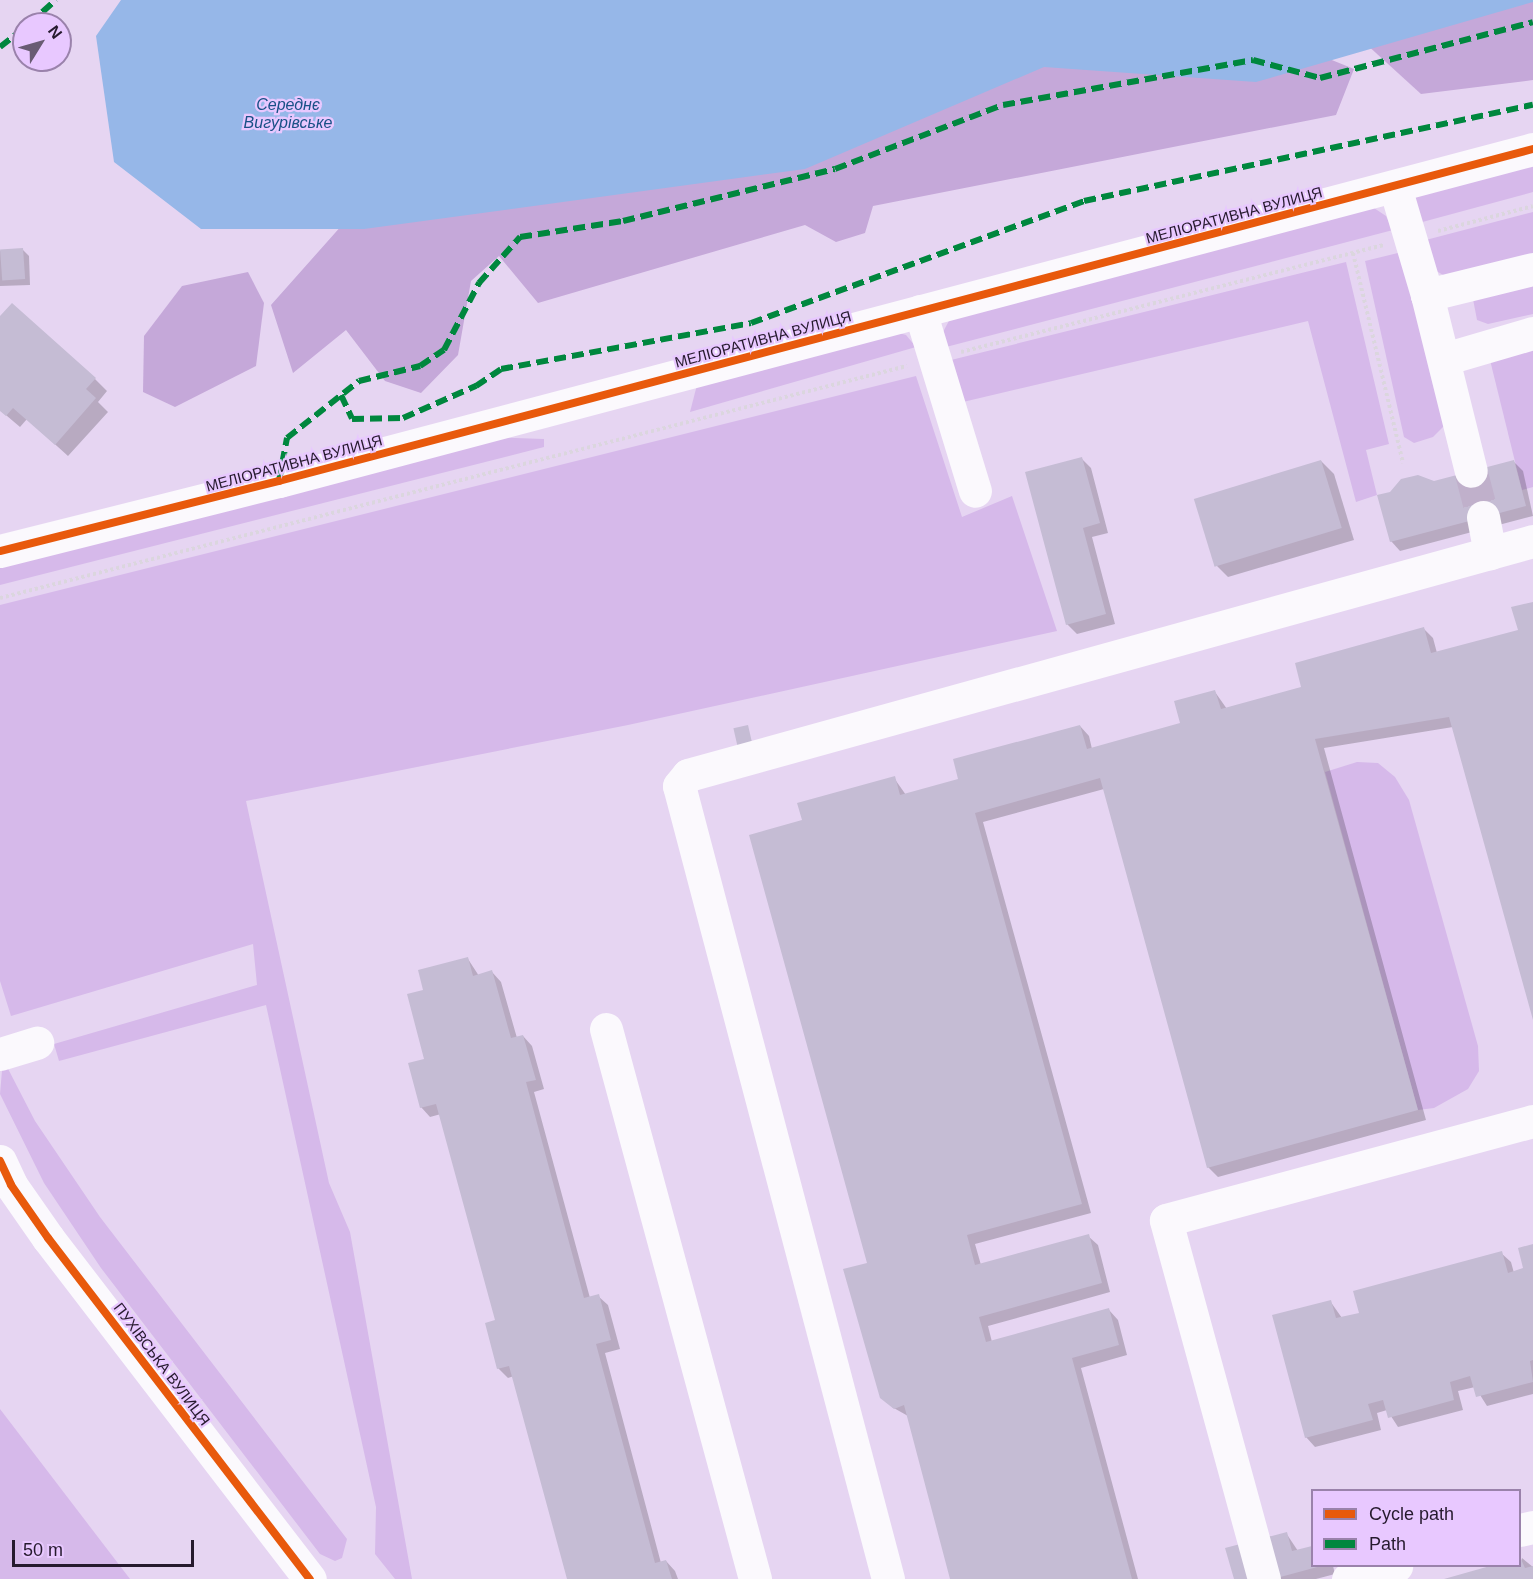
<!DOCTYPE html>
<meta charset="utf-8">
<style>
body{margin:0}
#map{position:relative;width:1533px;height:1579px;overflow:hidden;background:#e6d5f2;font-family:Arial,sans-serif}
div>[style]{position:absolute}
.green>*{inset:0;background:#d6b9ea}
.forest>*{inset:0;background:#c5a8d9}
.water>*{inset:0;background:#96b7e8}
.shadow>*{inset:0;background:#0003}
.building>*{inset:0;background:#c5bcd4;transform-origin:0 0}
.minor-tunnel>*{height:33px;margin-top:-16.5px;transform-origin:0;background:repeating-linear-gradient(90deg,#c0b0cb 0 33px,transparent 0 49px)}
.path>*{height:4px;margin-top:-2px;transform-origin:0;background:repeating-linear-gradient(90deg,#dbd6de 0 3px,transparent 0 6px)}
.minor>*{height:33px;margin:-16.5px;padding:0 16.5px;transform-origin:16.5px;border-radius:16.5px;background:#fbf9fd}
.quiet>*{height:6px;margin-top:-3px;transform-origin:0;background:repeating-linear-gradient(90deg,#00873e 0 12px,transparent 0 18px)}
.cycleway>*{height:8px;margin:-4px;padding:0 4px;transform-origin:4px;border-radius:4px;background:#e8590c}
span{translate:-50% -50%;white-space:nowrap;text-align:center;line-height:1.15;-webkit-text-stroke:4.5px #e8c8ff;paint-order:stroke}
.street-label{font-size:15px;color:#261a2e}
.water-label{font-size:16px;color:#195187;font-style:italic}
.legend{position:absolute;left:1311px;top:1489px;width:210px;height:78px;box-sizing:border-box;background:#e8c8ff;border:2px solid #9a82ab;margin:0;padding:8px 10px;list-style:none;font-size:18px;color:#261a2e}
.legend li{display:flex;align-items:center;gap:12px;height:30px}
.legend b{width:30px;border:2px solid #9a82ab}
.north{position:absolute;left:12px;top:12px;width:60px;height:60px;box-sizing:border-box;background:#e8c8ff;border:2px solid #9a82ab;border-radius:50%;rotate:53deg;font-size:16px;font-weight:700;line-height:24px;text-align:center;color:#261a2e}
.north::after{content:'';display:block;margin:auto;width:21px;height:27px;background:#695b73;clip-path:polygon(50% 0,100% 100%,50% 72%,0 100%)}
.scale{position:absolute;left:12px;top:1540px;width:182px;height:27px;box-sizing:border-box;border:3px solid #261a2e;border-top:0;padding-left:8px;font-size:18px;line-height:21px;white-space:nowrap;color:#261a2e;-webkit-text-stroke:4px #e8c8ff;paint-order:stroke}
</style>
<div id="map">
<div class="green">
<i style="clip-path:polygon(1533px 156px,1533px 192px,1415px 224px,1414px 193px)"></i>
<i style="clip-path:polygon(1374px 208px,1386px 216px,1393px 230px,946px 347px,943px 332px,951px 317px)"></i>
<i style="clip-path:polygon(1533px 212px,1533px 254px,1445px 276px,1431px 268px,1422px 241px)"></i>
<i style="clip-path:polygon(1402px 252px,1444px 426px,1433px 437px,1414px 443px,1404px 437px,1365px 261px)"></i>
<i style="clip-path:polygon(1346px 262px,1389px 444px,1366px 450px,1377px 495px,1356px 502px,1308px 321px,963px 402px,951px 360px)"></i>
<i style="clip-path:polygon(1533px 276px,1533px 314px,1488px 324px,1477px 320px,1473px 299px)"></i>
<i style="clip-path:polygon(885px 329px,906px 335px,916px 347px,690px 412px,698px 381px)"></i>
<i style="clip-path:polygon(1533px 342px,1533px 487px,1522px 490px,1490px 360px)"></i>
<i style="clip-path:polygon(916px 376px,962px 517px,1012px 496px,1057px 631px,628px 725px,246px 801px,329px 1183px,350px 1232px,412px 1579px,395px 1579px,375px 1554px,376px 1507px,266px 1005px,59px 1061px,54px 1044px,257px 985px,253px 944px,11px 1016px,0 981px,0 605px)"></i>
<i style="clip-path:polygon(488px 437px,544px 439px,544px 447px,0 585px,0 564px)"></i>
<i style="clip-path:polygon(1357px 762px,1378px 763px,1395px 777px,1409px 800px,1478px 1046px,1479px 1071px,1468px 1089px,1434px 1108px,1418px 1110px,1325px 772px)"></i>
<i style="clip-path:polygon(3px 1059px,35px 1121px,100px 1217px,347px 1539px,342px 1558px,335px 1561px,320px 1554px,101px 1268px,44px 1183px,0 1094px)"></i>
<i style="clip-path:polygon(0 1409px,130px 1579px,0 1579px)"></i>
</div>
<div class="forest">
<i style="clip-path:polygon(1533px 0,1533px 80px,1421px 94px,1365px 43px)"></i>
<i style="clip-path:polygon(1075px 39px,1280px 39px,1354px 69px,1336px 115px,873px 206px,865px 233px,836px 242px,805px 225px,538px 303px,499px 256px,471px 281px,458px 355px,421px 393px,385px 381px,346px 330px,293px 373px,271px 305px,351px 215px)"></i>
<i style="clip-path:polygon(248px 272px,264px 303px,256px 366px,175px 407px,143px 392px,144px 336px,182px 286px)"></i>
</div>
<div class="water">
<i style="clip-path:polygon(121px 0,1533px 0,1533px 2px,1256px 82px,1044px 67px,805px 169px,364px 229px,201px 229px,114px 162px,96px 36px)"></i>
</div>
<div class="shadow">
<i style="clip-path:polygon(22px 249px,29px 256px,30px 285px,0 286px,0 251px)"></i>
<i style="clip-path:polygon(0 318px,95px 379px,107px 391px,98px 402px,108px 412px,68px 456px,27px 419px,20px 427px,0 410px)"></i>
<i style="clip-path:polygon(1082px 459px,1091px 468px,1108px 533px,1092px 537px,1115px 624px,1077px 634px,1067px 624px)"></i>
<i style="clip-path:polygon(1321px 461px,1334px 474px,1354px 540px,1228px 577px,1216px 565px)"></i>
<i style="clip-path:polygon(1513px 461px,1523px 471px,1533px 516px,1400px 551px,1391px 541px)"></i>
<i style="clip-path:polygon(1533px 603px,1533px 1017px,1453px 727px,1324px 748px,1426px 1120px,1218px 1177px,1208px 1167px,1104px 789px,983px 822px,1091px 1213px,975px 1244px,981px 1265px,1088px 1236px,1098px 1245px,1110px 1292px,988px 1326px,992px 1342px,1109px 1310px,1118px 1320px,1127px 1355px,1081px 1368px,1138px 1579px,951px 1579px,908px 1416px,892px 1407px,804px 821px,894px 778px,906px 795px,960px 780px,1080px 726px,1089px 736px,1092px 749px,1181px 724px,1215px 692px,1227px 709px,1303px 688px,1424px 629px,1433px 638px,1437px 653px,1519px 631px)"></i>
<i style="clip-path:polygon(468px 959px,479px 976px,492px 972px,501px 982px,517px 1038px,523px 1036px,532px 1046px,544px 1089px,534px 1092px,590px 1298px,598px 1296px,608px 1305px,620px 1349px,605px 1353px,661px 1563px,666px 1561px,675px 1571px,678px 1579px,568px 1579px,514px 1376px,508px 1378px,498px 1368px,497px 1322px,441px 1114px,430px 1117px,421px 1107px,426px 1060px,425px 991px)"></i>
<i style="clip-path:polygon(1533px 1246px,1533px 1394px,1487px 1406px,1475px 1387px,1458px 1391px,1463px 1410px,1398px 1427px,1387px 1410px,1377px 1413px,1381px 1430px,1315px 1447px,1306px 1437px,1330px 1301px,1342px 1318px,1361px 1314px,1501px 1253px,1511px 1262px,1514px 1273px,1525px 1269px)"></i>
<i style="clip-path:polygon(1286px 1533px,1298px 1551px,1312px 1547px,1312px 1566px,1333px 1566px,1335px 1574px,1316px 1579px,1235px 1579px)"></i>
<i style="clip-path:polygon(1522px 1558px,1533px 1567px,1533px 1579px,1447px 1579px,1496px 1566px,1520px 1566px)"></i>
</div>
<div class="building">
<i style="left:23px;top:248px;width:31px;height:23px;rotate:86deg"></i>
<i style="clip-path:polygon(12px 303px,96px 378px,86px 389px,96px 398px,55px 445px,13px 408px,6px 416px,0 411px,0 316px)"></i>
<i style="clip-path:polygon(1082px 457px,1100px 523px,1083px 528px,1106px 614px,1066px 625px,1025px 472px)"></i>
<i style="left:1321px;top:460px;width:71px;height:133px;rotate:73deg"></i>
<i style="clip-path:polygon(1514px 460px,1526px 506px,1390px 542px,1377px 495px,1390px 492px,1401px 479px,1418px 475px,1434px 481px)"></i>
<i style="clip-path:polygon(1533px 602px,1533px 1020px,1449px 717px,1315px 739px,1418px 1110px,1207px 1168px,1100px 778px,975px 813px,1082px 1204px,967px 1235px,975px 1265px,1089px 1234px,1102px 1283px,979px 1317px,986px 1342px,1109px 1308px,1119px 1345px,1072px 1358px,1132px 1579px,950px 1579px,904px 1405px,894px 1409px,880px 1398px,843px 1269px,867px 1263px,749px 835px,802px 820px,797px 803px,895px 776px,900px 795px,958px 779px,953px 759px,1080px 725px,1087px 749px,1180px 723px,1174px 701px,1215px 690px,1221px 709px,1301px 687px,1295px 663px,1424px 627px,1431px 653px,1518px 630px,1511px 607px)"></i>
<i style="left:748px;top:725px;width:22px;height:15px;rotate:77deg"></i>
<i style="clip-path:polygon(468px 957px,473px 976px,492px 970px,511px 1038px,523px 1035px,536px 1080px,526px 1082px,584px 1298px,599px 1294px,611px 1340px,596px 1344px,655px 1563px,666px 1560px,672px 1579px,567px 1579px,509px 1366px,497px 1369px,485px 1323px,495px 1320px,436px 1104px,420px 1108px,408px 1063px,424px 1059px,407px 994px,423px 990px,418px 970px)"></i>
<i style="clip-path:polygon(1533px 1244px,1533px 1360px,1530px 1361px,1533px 1382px,1476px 1397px,1470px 1376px,1450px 1382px,1454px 1400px,1388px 1418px,1383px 1400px,1368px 1404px,1373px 1420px,1305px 1438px,1272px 1315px,1331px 1300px,1336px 1318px,1359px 1313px,1353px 1291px,1502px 1251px,1508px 1273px,1523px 1268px,1518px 1248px)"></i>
<i style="clip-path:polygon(1287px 1532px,1292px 1551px,1312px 1546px,1312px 1566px,1321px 1566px,1273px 1579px,1234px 1579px,1225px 1548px)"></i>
<i style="clip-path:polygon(1520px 1557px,1525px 1568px,1533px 1566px,1533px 1579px,1444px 1579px,1490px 1566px,1520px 1566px)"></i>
</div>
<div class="minor-tunnel">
<i style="left:1471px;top:471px;width:48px;rotate:75.4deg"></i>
</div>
<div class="path">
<i style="left:1438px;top:231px;width:98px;rotate:-14.7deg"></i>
<i style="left:1353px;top:253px;width:216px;rotate:76.6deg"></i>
<i style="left:961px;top:352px;width:436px;rotate:-14.2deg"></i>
<i style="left:0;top:598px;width:936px;rotate:-14.35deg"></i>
</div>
<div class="minor">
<i style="left:1395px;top:187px;width:113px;rotate:73.5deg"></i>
<i style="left:1427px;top:295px;width:181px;rotate:76deg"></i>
<i style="left:1427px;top:295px;width:109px;rotate:-13.8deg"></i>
<i style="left:920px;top:311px;width:188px;rotate:73deg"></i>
<i style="left:1444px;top:359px;width:93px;rotate:-16.3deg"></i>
<i style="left:1483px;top:517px;width:37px;rotate:79deg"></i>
<i style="left:0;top:551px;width:288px;rotate:-14.1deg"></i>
<i style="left:279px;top:481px;width:1297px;rotate:-14.83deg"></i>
<i style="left:606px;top:1029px;width:570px;rotate:74.84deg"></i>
<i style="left:0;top:1054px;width:39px;rotate:-17deg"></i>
<i style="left:0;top:1161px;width:26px;rotate:65deg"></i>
<i style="left:11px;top:1185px;width:65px;rotate:55.1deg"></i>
<i style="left:48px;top:1238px;width:430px;rotate:52.5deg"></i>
<i style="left:1520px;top:1530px;width:13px;rotate:-13deg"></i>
<i style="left:888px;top:1579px;width:820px;rotate:-104.76deg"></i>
<i style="left:679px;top:786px;width:14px;rotate:-51deg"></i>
<i style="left:688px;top:775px;width:877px;rotate:-15.48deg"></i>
<i style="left:1264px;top:1579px;width:372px;rotate:-105.3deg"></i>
<i style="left:1166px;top:1220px;width:380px;rotate:-15.1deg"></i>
<i style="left:1348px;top:1579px;width:50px;rotate:-15.2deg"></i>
</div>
<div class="quiet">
<i style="left:29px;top:24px;width:36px;rotate:-42deg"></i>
<i style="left:0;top:47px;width:31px;rotate:-38deg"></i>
<i style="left:341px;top:395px;width:26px;rotate:65deg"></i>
<i style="left:352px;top:419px;width:51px;rotate:-1.1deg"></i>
<i style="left:403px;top:418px;width:80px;rotate:-23.7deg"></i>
<i style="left:476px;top:386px;width:30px;rotate:-34deg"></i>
<i style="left:501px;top:369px;width:254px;rotate:-10.4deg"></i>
<i style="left:751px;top:323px;width:355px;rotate:-20.1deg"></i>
<i style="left:1084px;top:201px;width:459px;rotate:-12.1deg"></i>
<i style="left:279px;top:481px;width:44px;rotate:-79.5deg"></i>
<i style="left:287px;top:438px;width:92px;rotate:-38.4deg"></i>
<i style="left:359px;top:381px;width:63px;rotate:-13.8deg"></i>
<i style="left:420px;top:366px;width:29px;rotate:-34deg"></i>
<i style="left:444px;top:350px;width:76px;rotate:-62.4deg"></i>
<i style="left:479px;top:283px;width:62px;rotate:-48.3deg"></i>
<i style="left:520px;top:237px;width:104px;rotate:-8.8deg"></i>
<i style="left:623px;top:221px;width:218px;rotate:-13.8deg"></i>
<i style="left:835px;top:169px;width:180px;rotate:-20.9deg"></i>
<i style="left:1003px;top:105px;width:254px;rotate:-10.2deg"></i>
<i style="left:1253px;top:60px;width:69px;rotate:15deg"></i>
<i style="left:1320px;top:78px;width:220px;rotate:-14.7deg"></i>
</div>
<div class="cycleway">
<i style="left:0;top:551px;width:288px;rotate:-14.1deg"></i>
<i style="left:279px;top:481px;width:1297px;rotate:-14.83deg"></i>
<i style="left:0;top:1161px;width:26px;rotate:65deg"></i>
<i style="left:11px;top:1185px;width:65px;rotate:55.1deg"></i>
<i style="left:48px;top:1238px;width:430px;rotate:52.5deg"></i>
</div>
<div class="street-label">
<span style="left:1234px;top:215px;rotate:-15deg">МЕЛІОРАТИВНА ВУЛИЦЯ</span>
<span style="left:763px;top:339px;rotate:-15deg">МЕЛІОРАТИВНА ВУЛИЦЯ</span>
<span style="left:294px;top:463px;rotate:-15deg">МЕЛІОРАТИВНА ВУЛИЦЯ</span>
<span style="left:162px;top:1364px;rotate:53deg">ПУХІВСЬКА ВУЛИЦЯ</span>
</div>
<div class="water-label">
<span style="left:288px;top:114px">Середнє<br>Вигурівське</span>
</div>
<ul class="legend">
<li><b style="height:8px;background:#e8590c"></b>Cycle path</li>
<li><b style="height:8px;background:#00873e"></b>Path</li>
</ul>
<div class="north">N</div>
<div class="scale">50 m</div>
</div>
